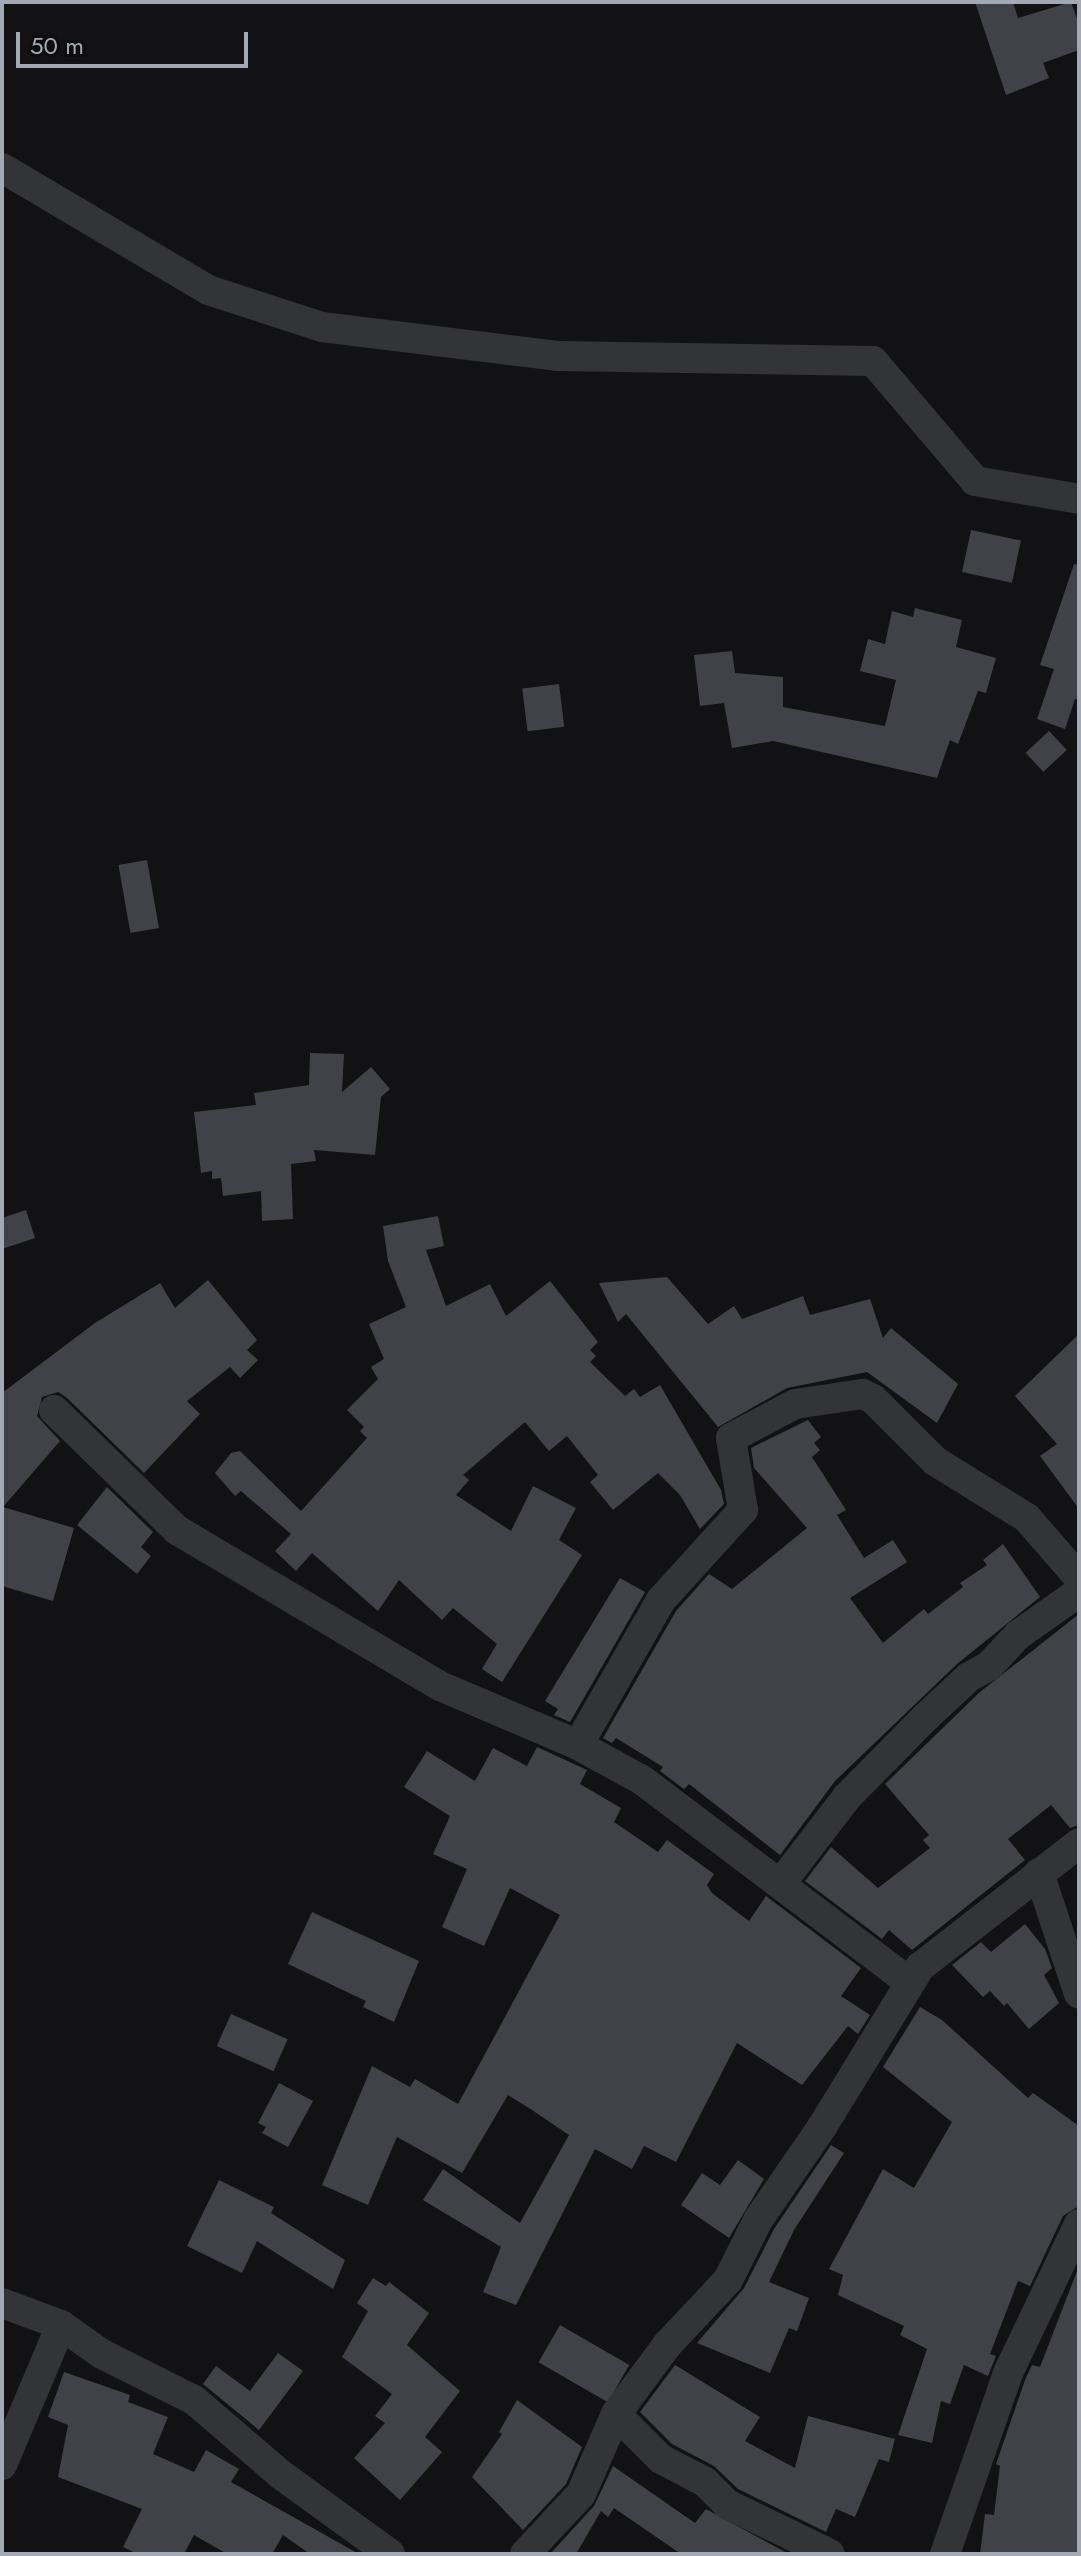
<!DOCTYPE html>
<style>
body{margin:0}
#map{position:relative;width:1081px;height:2556px;overflow:hidden;background:#121214;font-family:Jost,sans-serif}
div>[style]{position:absolute}
.building>*{inset:0;background:#414247;transform-origin:0 0}
.minor>*{height:30px;margin:-15px;padding:0 15px;transform-origin:15px;border-radius:15px;background:#333438}
span{translate:-50% -50%;white-space:nowrap;text-align:center;line-height:1.15;-webkit-text-stroke:8px #0d0d0e;paint-order:stroke}
.frame{position:absolute;inset:0;border:4px solid #a4aab4;pointer-events:none}
.scale{position:absolute;left:16px;top:32px;width:232px;height:36px;box-sizing:border-box;border:4px solid #a4aab4;border-top:0;padding-left:10px;font-size:24px;line-height:28px;white-space:nowrap;color:#a4aab4;-webkit-text-stroke:6px #0d0d0e;paint-order:stroke}
</style>
<div id="map">
<div class="building">
<i style="clip-path:polygon(975px 2px,1013px 2px,1018px 18px,1071px 2px,1079px 24px,1079px 50px,1043px 63px,1049px 78px,1006px 95px)"></i>
<i style="left:971px;top:530px;width:51px;height:43px;rotate:12deg"></i>
<i style="clip-path:polygon(1074px 564px,1079px 565px,1079px 700px,1075px 699px,1065px 729px,1037px 719px,1054px 669px,1040px 665px)"></i>
<i style="clip-path:polygon(915px 608px,962px 620px,956px 647px,996px 658px,986px 693px,978px 691px,958px 744px,950px 740px,937px 778px,773px 741px,732px 748px,724px 703px,700px 706px,694px 655px,732px 651px,735px 673px,783px 677px,783px 707px,885px 726px,896px 680px,860px 671px,868px 639px,885px 644px,892px 611px,913px 617px)"></i>
<i style="left:559px;top:684px;width:43px;height:37px;rotate:83deg"></i>
<i style="left:1049px;top:731px;width:26px;height:32px;rotate:47deg"></i>
<i style="left:147px;top:860px;width:69px;height:29px;rotate:80deg"></i>
<i style="clip-path:polygon(310px 1053px,344px 1054px,342px 1092px,371px 1067px,390px 1089px,381px 1097px,375px 1155px,314px 1150px,316px 1161px,291px 1164px,293px 1219px,262px 1221px,261px 1191px,223px 1196px,221px 1178px,212px 1179px,212px 1171px,201px 1173px,194px 1112px,256px 1105px,254px 1093px,309px 1085px)"></i>
<i style="clip-path:polygon(26px 1210px,35px 1238px,2px 1249px,2px 1218px)"></i>
<i style="clip-path:polygon(438px 1216px,444px 1246px,426px 1250px,446px 1306px,490px 1284px,506px 1316px,550px 1281px,598px 1342px,590px 1350px,596px 1356px,590px 1362px,625px 1396px,634px 1389px,640px 1397px,660px 1385px,721px 1490px,724px 1504px,700px 1529px,680px 1495px,658px 1473px,613px 1510px,590px 1482px,598px 1475px,567px 1436px,549px 1451px,525px 1422px,463px 1475px,469px 1480px,456px 1495px,511px 1531px,533px 1486px,576px 1508px,559px 1540px,582px 1555px,502px 1682px,482px 1669px,497px 1644px,453px 1608px,442px 1620px,399px 1580px,378px 1611px,312px 1553px,296px 1571px,275px 1551px,291px 1534px,241px 1491px,235px 1496px,215px 1473px,231px 1453px,240px 1451px,301px 1511px,367px 1438px,360px 1431px,364px 1427px,347px 1410px,378px 1379px,371px 1367px,384px 1359px,369px 1324px,406px 1307px,388px 1261px,383px 1226px)"></i>
<i style="clip-path:polygon(667px 1277px,708px 1324px,734px 1306px,742px 1319px,803px 1296px,810px 1315px,870px 1299px,883px 1338px,891px 1328px,958px 1384px,937px 1423px,867px 1372px,787px 1388px,718px 1427px,626px 1314px,618px 1322px,599px 1283px)"></i>
<i style="clip-path:polygon(208px 1280px,257px 1340px,247px 1350px,258px 1360px,240px 1378px,230px 1367px,187px 1401px,200px 1414px,144px 1473px,66px 1397px,58px 1392px,42px 1397px,37px 1416px,60px 1441px,3px 1507px,74px 1528px,53px 1601px,2px 1586px,2px 1393px,95px 1323px,160px 1283px,175px 1308px)"></i>
<i style="clip-path:polygon(1079px 1334px,1079px 1509px,1040px 1456px,1057px 1444px,1015px 1396px)"></i>
<i style="clip-path:polygon(808px 1420px,821px 1437px,814px 1443px,820px 1450px,812px 1457px,846px 1510px,837px 1515px,864px 1558px,893px 1540px,907px 1562px,850px 1598px,883px 1643px,924px 1609px,928px 1614px,963px 1587px,960px 1583px,987px 1565px,983px 1560px,1003px 1544px,1040px 1597px,957px 1664px,835px 1781px,780px 1855px,689px 1784px,684px 1789px,660px 1771px,663px 1767px,616px 1738px,612px 1743px,603px 1738px,676px 1611px,709px 1574px,732px 1589px,807px 1528px,754px 1468px,751px 1448px)"></i>
<i style="clip-path:polygon(107px 1487px,153px 1532px,141px 1547px,151px 1556px,137px 1574px,77px 1525px)"></i>
<i style="clip-path:polygon(620px 1578px,645px 1592px,570px 1722px,554px 1715px,558px 1709px,545px 1701px)"></i>
<i style="clip-path:polygon(1079px 1614px,1079px 1825px,1070px 1828px,1051px 1805px,1008px 1839px,1025px 1860px,912px 1950px,889px 1930px,882px 1939px,805px 1881px,831px 1847px,878px 1888px,930px 1848px,923px 1840px,929px 1835px,885px 1784px,980px 1692px)"></i>
<i style="clip-path:polygon(537px 1747px,587px 1770px,580px 1784px,621px 1808px,614px 1822px,658px 1852px,667px 1840px,714px 1874px,707px 1885px,712px 1893px,749px 1921px,766px 1896px,861px 1968px,841px 1996px,870px 2015px,858px 2034px,848px 2026px,802px 2085px,737px 2043px,676px 2162px,644px 2146px,632px 2169px,595px 2149px,516px 2305px,483px 2292px,501px 2247px,423px 2200px,443px 2169px,520px 2223px,569px 2135px,532px 2110px,508px 2095px,462px 2173px,397px 2137px,368px 2205px,322px 2185px,372px 2066px,410px 2087px,415px 2079px,458px 2104px,560px 1915px,510px 1888px,484px 1946px,442px 1927px,467px 1869px,433px 1854px,450px 1816px,404px 1787px,427px 1751px,475px 1781px,493px 1748px,527px 1766px)"></i>
<i style="clip-path:polygon(312px 1912px,419px 1961px,394px 2022px,363px 2007px,366px 2001px,288px 1964px)"></i>
<i style="clip-path:polygon(1025px 1924px,1045px 1949px,1052px 1968px,1044px 1975px,1059px 2003px,1029px 2029px,1007px 2003px,1004px 2006px,990px 1991px,983px 1997px,952px 1965px,981px 1942px,991px 1952px)"></i>
<i style="clip-path:polygon(920px 2007px,942px 2020px,1028px 2098px,1033px 2093px,1079px 2126px,1079px 2206px,1063px 2216px,1030px 2286px,1018px 2281px,990px 2354px,996px 2356px,988px 2376px,964px 2365px,950px 2404px,941px 2401px,932px 2443px,898px 2435px,927px 2349px,900px 2335px,904px 2326px,838px 2295px,843px 2275px,829px 2269px,883px 2169px,914px 2188px,952px 2122px,883px 2067px)"></i>
<i style="left:231px;top:2014px;width:62px;height:35px;rotate:24deg"></i>
<i style="clip-path:polygon(279px 2083px,313px 2101px,288px 2147px,262px 2133px,266px 2127px,258px 2123px)"></i>
<i style="clip-path:polygon(831px 2145px,844px 2153px,794px 2230px,769px 2282px,809px 2298px,797px 2331px,789px 2328px,770px 2373px,697px 2343px,744px 2288px,774px 2229px)"></i>
<i style="clip-path:polygon(738px 2160px,764px 2179px,729px 2238px,681px 2205px,702px 2173px,720px 2185px)"></i>
<i style="clip-path:polygon(219px 2180px,274px 2207px,271px 2213px,345px 2260px,333px 2289px,257px 2241px,242px 2273px,187px 2246px)"></i>
<i style="clip-path:polygon(1079px 2266px,1079px 2554px,980px 2554px,985px 2514px,994px 2515px,1000px 2466px,996px 2464px,1025px 2380px,1032px 2365px,1040px 2367px)"></i>
<i style="clip-path:polygon(373px 2278px,386px 2286px,389px 2282px,429px 2313px,407px 2345px,460px 2391px,425px 2437px,442px 2452px,400px 2500px,354px 2458px,385px 2423px,375px 2416px,392px 2394px,342px 2357px,368px 2311px,357px 2303px)"></i>
<i style="left:560px;top:2325px;width:80px;height:43px;rotate:30deg"></i>
<i style="clip-path:polygon(278px 2353px,303px 2371px,259px 2430px,203px 2384px,216px 2366px,250px 2391px)"></i>
<i style="clip-path:polygon(675px 2365px,760px 2417px,745px 2441px,795px 2468px,808px 2416px,895px 2439px,889px 2462px,879px 2459px,855px 2517px,836px 2509px,826px 2532px,738px 2489px,714px 2466px,672px 2444px,640px 2412px)"></i>
<i style="clip-path:polygon(64px 2372px,130px 2395px,128px 2402px,168px 2417px,153px 2454px,194px 2472px,206px 2450px,239px 2469px,231px 2482px,359px 2554px,310px 2554px,283px 2535px,272px 2554px,227px 2554px,194px 2535px,184px 2554px,137px 2554px,123px 2547px,142px 2509px,58px 2477px,68px 2425px,48px 2417px)"></i>
<i style="clip-path:polygon(517px 2400px,582px 2447px,566px 2484px,523px 2530px,472px 2477px,502px 2434px,499px 2432px)"></i>
<i style="clip-path:polygon(613px 2466px,695px 2523px,706px 2509px,789px 2554px,681px 2554px,614px 2508px,608px 2517px,601px 2511px,576px 2554px,550px 2554px,594px 2506px)"></i>
</div>
<div class="minor">
<i style="left:2px;top:168px;width:239px;rotate:30.6deg"></i>
<i style="left:208px;top:290px;width:120px;rotate:18deg"></i>
<i style="left:322px;top:327px;width:237px;rotate:7deg"></i>
<i style="left:557px;top:356px;width:316px;rotate:0.9deg"></i>
<i style="left:873px;top:361px;width:157px;rotate:49.6deg"></i>
<i style="left:975px;top:481px;width:106px;rotate:9.8deg"></i>
<i style="left:54px;top:1410px;width:172px;rotate:44.3deg"></i>
<i style="left:177px;top:1530px;width:306px;rotate:30.7deg"></i>
<i style="left:440px;top:1686px;width:150px;rotate:23.1deg"></i>
<i style="left:578px;top:1745px;width:73px;rotate:28.7deg"></i>
<i style="left:642px;top:1780px;width:335px;rotate:37.1deg"></i>
<i style="left:578px;top:1745px;width:167px;rotate:-60.2deg"></i>
<i style="left:661px;top:1600px;width:122px;rotate:-47.7deg"></i>
<i style="left:743px;top:1510px;width:73px;rotate:-99.5deg"></i>
<i style="left:731px;top:1438px;width:72px;rotate:-28deg"></i>
<i style="left:795px;top:1404px;width:69px;rotate:-8.4deg"></i>
<i style="left:863px;top:1394px;width:11px;rotate:27deg"></i>
<i style="left:873px;top:1399px;width:88px;rotate:45deg"></i>
<i style="left:935px;top:1461px;width:108px;rotate:31.8deg"></i>
<i style="left:1027px;top:1518px;width:79px;rotate:49.1deg"></i>
<i style="left:1039px;top:1873px;width:127px;rotate:71.7deg"></i>
<i style="left:781px;top:1883px;width:108px;rotate:-52.5deg"></i>
<i style="left:847px;top:1797px;width:112px;rotate:-45.4deg"></i>
<i style="left:926px;top:1717px;width:59px;rotate:-42.9deg"></i>
<i style="left:969px;top:1677px;width:23px;rotate:-29deg"></i>
<i style="left:989px;top:1666px;width:42px;rotate:-46.9deg"></i>
<i style="left:1018px;top:1635px;width:75px;rotate:-35.2deg"></i>
<i style="left:2px;top:2303px;width:63px;rotate:20.4deg"></i>
<i style="left:61px;top:2325px;width:50px;rotate:35.3deg"></i>
<i style="left:102px;top:2354px;width:103px;rotate:26.6deg"></i>
<i style="left:194px;top:2400px;width:113px;rotate:40.7deg"></i>
<i style="left:280px;top:2474px;width:136px;rotate:36deg"></i>
<i style="left:616px;top:2414px;width:64px;rotate:45deg"></i>
<i style="left:661px;top:2459px;width:50px;rotate:27.6deg"></i>
<i style="left:705px;top:2482px;width:31px;rotate:45deg"></i>
<i style="left:727px;top:2504px;width:114px;rotate:25.9deg"></i>
<i style="left:2px;top:2465px;width:152px;rotate:-67.1deg"></i>
<i style="left:525px;top:2554px;width:82px;rotate:-47deg"></i>
<i style="left:581px;top:2494px;width:87px;rotate:-66.4deg"></i>
<i style="left:616px;top:2414px;width:86px;rotate:-53.5deg"></i>
<i style="left:667px;top:2345px;width:89px;rotate:-46.8deg"></i>
<i style="left:728px;top:2280px;width:67px;rotate:-63.4deg"></i>
<i style="left:758px;top:2220px;width:113px;rotate:-55.5deg"></i>
<i style="left:822px;top:2127px;width:188px;rotate:-58.5deg"></i>
<i style="left:920px;top:1967px;width:202px;rotate:-37.9deg"></i>
<i style="left:945px;top:2554px;width:192px;rotate:-70.8deg"></i>
<i style="left:1008px;top:2373px;width:165px;rotate:-64.5deg"></i>
</div>
<div class="frame"></div>
<div class="scale">50 m</div>
</div>
